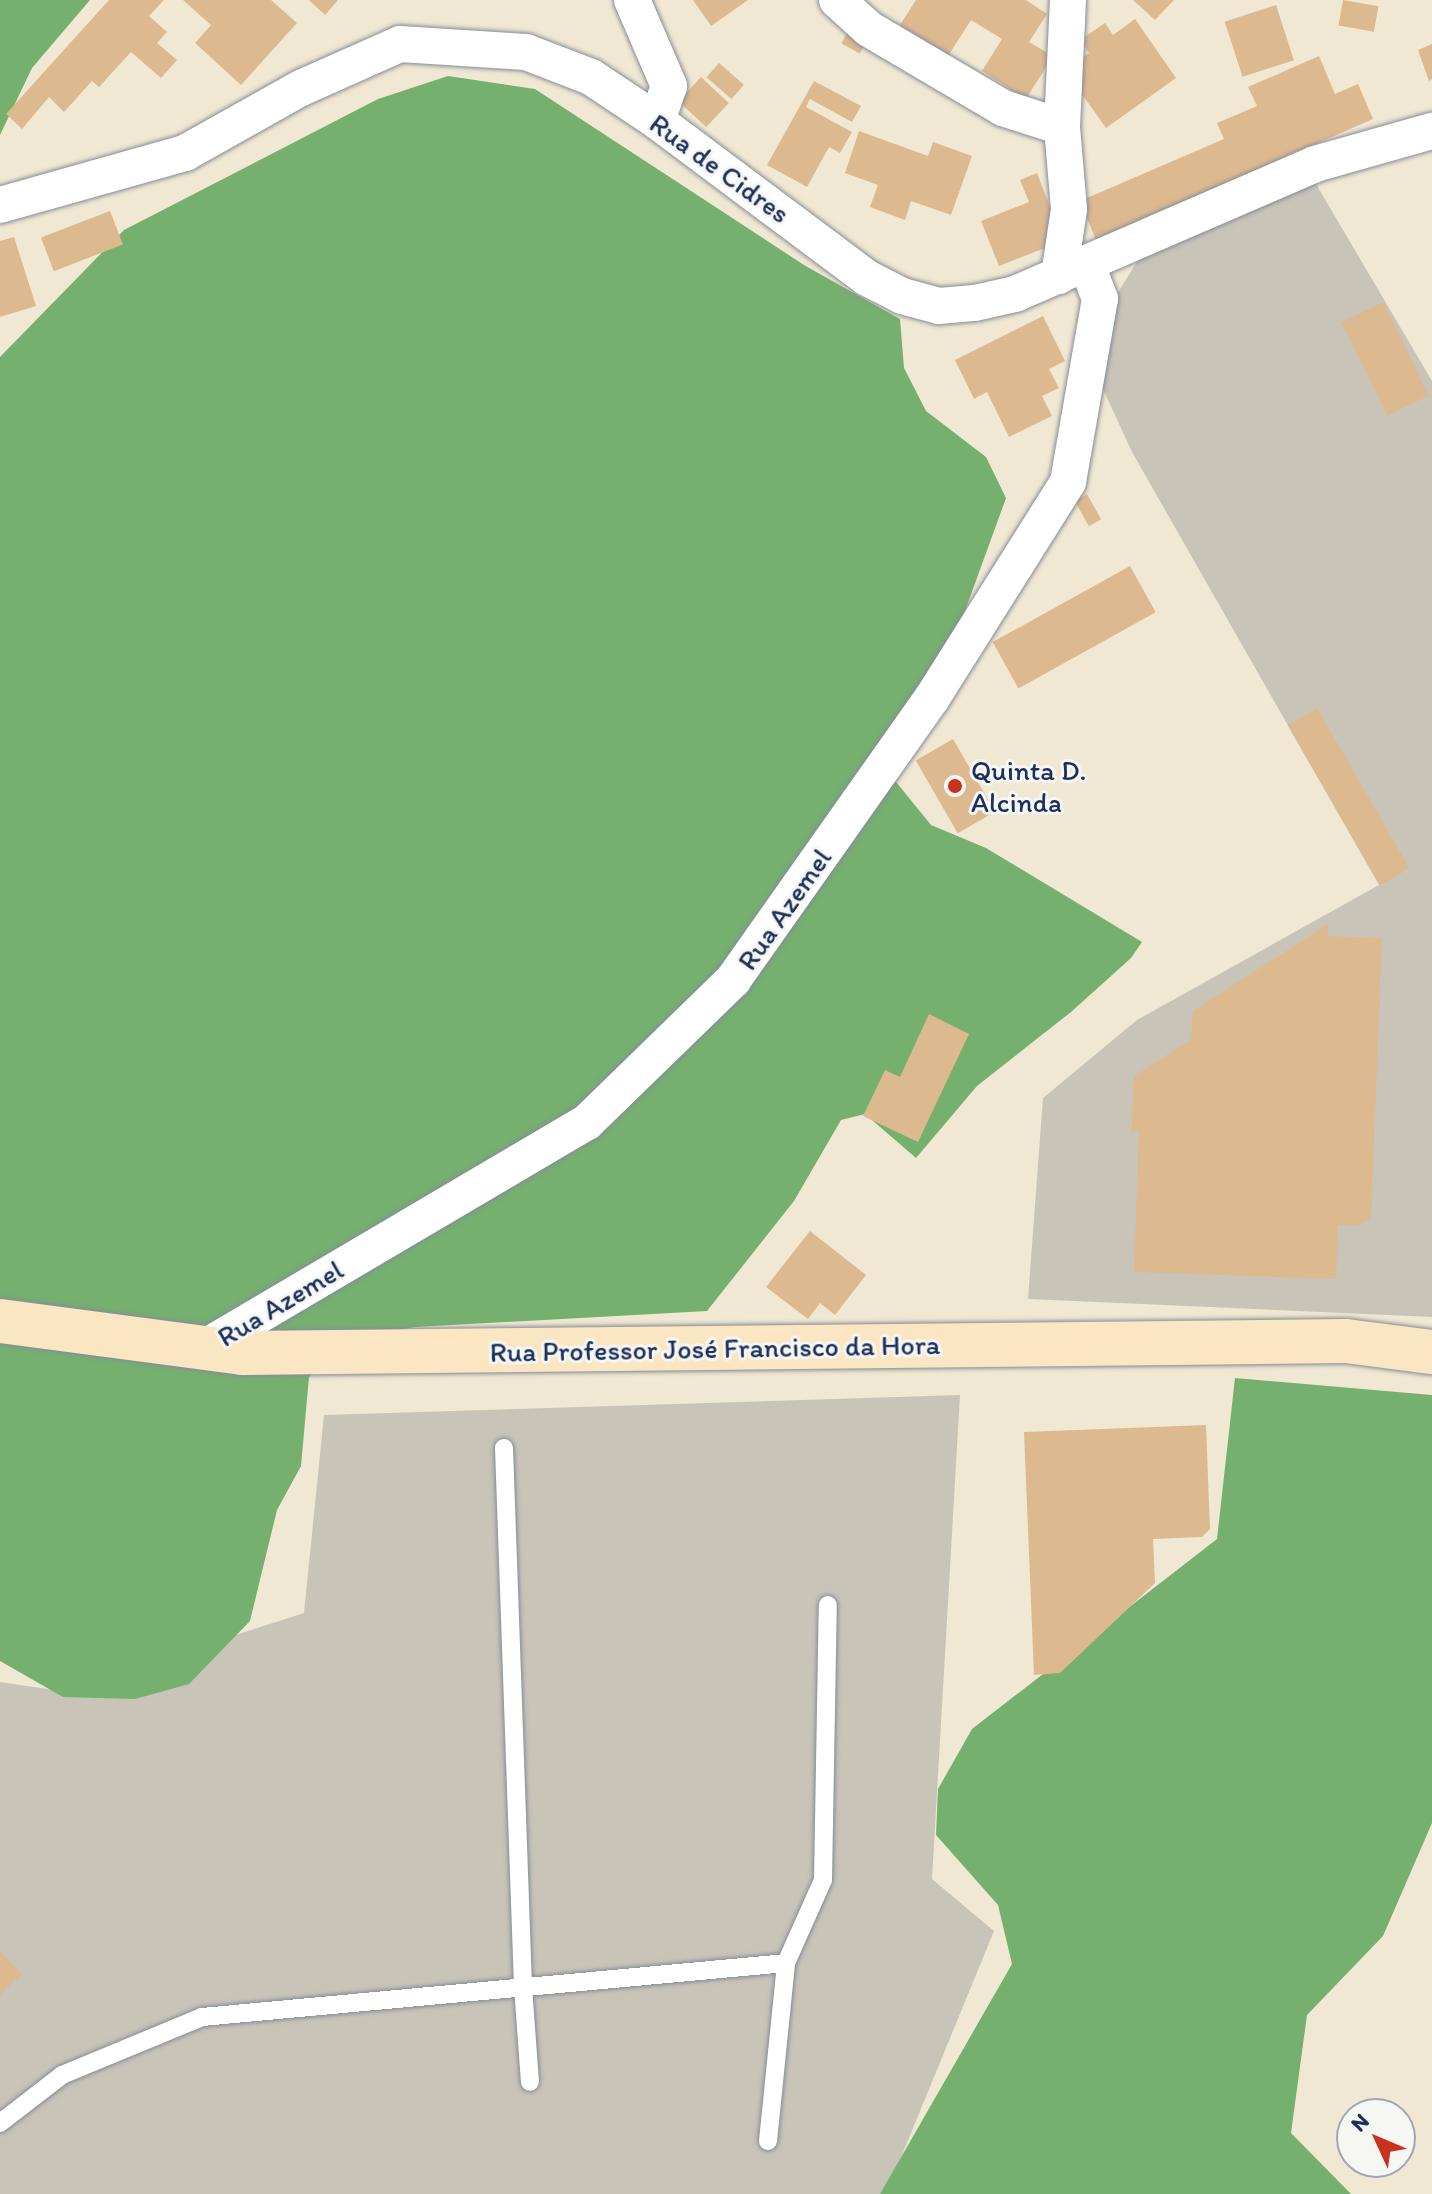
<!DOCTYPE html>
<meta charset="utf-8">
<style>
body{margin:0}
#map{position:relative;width:1432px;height:2194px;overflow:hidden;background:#f0e8d2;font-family:Itim,sans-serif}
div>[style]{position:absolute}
.industrial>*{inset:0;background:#c9c4b8}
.forest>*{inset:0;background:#75b06f}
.building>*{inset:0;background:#ddb990;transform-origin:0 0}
.roads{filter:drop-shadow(0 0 2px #868c98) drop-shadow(0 0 2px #868c98)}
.lane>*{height:18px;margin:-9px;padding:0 9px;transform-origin:9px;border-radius:9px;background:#fff}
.street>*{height:36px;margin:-18px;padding:0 18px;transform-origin:18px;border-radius:18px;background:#fff}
.secondary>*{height:44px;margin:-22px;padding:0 22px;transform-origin:22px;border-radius:22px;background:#fbe6c4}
.dots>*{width:22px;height:22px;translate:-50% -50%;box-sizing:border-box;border:4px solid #f6f6f2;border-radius:50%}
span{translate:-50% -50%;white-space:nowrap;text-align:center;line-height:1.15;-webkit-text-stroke:6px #f6f6f2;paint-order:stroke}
.street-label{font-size:28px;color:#1b2f5e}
.poi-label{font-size:28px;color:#1b2f5e}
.left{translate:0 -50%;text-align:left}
.north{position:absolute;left:1336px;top:2098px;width:80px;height:80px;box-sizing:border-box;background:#f6f6f2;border:2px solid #9ea6b7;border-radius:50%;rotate:314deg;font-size:22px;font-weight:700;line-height:32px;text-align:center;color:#1b2f5e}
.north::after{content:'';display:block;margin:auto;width:28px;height:36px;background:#c8321e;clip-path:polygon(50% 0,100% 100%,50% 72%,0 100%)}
</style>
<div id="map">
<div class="industrial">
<i style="clip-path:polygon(1313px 179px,1432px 381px,1432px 1317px,1028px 1299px,1043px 1098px,1137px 1020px,1379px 885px,1132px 452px,1091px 363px,1114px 299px,1143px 252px)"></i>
<i style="clip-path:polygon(960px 1395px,932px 1879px,994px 1931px,886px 2194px,0 2194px,0 1682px,61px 1691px,304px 1613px,324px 1415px)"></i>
</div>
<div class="forest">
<i style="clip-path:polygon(0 0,90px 0,32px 68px,0 135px)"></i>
<i style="clip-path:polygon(448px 76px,535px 89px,804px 265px,900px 319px,904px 368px,926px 411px,986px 457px,1006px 498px,965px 611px,909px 709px,892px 777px,931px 825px,986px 848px,1142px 942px,1131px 958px,1071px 1012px,977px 1086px,916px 1158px,865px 1114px,841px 1120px,794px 1201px,707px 1311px,415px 1327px,353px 1338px,309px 1377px,301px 1466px,277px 1510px,250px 1621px,189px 1684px,135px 1699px,63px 1697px,0 1661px,0 357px,124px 230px,378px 99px)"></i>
<i style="clip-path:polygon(1235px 1378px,1432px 1395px,1432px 1823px,1383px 1936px,1307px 2015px,1291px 2133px,1351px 2194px,880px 2194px,1012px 1964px,998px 1905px,936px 1835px,938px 1789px,972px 1729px,1217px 1539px)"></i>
</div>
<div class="building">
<i style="clip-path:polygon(109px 0,164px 0,149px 16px,167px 32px,157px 43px,177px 60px,161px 78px,131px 52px,99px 87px,92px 81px,64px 112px,49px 97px,22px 129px,6px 114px)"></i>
<i style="clip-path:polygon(183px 0,271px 0,297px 23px,241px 85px,195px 43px,211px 25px)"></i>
<i style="clip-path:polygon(309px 0,338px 0,325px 15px)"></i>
<i style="clip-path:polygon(693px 0,748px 0,711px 26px)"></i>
<i style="clip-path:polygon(916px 0,1026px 0,1047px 14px,1029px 42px,1053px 56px,1026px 99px,982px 71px,1002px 39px,971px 20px,948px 56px,900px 25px)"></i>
<i style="clip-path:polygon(1133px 0,1174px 0,1155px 20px)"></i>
<i style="left:1343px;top:0;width:36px;height:26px;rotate:10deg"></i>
<i style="left:1276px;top:5px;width:58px;height:54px;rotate:72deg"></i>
<i style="clip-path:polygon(1135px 19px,1176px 78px,1106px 128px,1065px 70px,1089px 53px,1080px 40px,1105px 23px,1113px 35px)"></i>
<i style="left:852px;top:24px;width:21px;height:22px;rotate:29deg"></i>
<i style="clip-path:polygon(1432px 44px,1432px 79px,1429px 81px,1418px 50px)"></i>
<i style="clip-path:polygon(1319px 56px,1335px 94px,1358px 84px,1373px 119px,1096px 240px,1080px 201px,1224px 139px,1217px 123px,1257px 106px,1248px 87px)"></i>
<i style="left:719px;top:63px;width:33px;height:19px;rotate:41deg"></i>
<i style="left:701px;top:77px;width:38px;height:33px;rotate:43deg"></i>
<i style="clip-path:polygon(814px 81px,861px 106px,852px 122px,810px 99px,806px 107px,852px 132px,840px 153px,829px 147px,807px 187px,767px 165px)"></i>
<i style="clip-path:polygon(859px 131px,928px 156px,933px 142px,972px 156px,951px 215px,911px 201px,905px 220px,870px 207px,878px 185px,845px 173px)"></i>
<i style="clip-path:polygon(1037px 173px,1063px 241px,999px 266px,981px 221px,1029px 202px,1020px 180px)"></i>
<i style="left:110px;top:211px;width:36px;height:74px;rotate:69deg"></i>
<i style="clip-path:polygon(14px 237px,36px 306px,0 317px,0 241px)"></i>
<i style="left:1383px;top:302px;width:104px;height:46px;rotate:64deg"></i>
<i style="clip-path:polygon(1043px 316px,1065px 361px,1049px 369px,1059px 388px,1042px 396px,1052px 416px,1009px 437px,987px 392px,974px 399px,955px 360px)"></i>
<i style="left:1087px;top:494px;width:29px;height:14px;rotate:61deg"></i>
<i style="left:1130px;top:566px;width:53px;height:157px;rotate:61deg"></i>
<i style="left:1317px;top:708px;width:185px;height:34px;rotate:60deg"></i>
<i style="left:953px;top:739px;width:84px;height:43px;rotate:60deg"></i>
<i style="clip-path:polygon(1328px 924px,1328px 936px,1382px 938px,1371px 1218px,1358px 1226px,1338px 1225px,1336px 1279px,1134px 1272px,1139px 1130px,1131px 1134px,1134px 1076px,1191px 1039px,1193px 1011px)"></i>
<i style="clip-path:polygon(929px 1014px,969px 1034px,918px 1142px,863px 1116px,885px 1070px,900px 1077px)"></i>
<i style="clip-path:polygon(810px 1231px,866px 1275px,835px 1315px,820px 1303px,808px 1319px,766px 1287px)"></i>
<i style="clip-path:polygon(1206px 1425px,1210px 1529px,1202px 1537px,1153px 1539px,1155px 1583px,1060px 1673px,1034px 1675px,1024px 1432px)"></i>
<i style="clip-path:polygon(0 1951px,22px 1974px,0 1995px)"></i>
</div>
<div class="roads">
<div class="lane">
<i style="left:504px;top:1448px;width:539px;rotate:87.98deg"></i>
<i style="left:523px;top:1987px;width:95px;rotate:85.8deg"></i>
<i style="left:0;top:2123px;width:78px;rotate:-37.7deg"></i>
<i style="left:62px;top:2075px;width:152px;rotate:-22.5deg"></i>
<i style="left:202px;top:2017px;width:586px;rotate:-5.28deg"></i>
<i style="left:786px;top:1963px;width:91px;rotate:-66deg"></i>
<i style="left:823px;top:1880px;width:275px;rotate:-89deg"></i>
<i style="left:768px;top:2141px;width:179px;rotate:-84.2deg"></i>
</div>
<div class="street">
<i style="left:632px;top:0;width:94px;rotate:66.7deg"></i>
<i style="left:669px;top:86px;width:37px;rotate:109deg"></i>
<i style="left:837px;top:0;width:43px;rotate:42.2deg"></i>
<i style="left:869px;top:29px;width:156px;rotate:30.5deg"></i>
<i style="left:1003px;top:108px;width:62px;rotate:17.9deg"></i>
<i style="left:0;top:205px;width:192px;rotate:-15.7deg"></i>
<i style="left:185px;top:153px;width:133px;rotate:-29.3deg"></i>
<i style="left:301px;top:88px;width:108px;rotate:-24deg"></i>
<i style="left:400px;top:44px;width:126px;rotate:3.6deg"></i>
<i style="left:526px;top:52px;width:70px;rotate:21deg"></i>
<i style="left:591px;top:77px;width:79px;rotate:33.7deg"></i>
<i style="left:657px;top:121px;width:262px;rotate:36.8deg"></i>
<i style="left:867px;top:278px;width:39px;rotate:27deg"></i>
<i style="left:902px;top:296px;width:38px;rotate:15deg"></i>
<i style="left:939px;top:306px;width:36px;rotate:-5deg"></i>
<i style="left:975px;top:303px;width:41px;rotate:-12.7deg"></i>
<i style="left:1015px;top:294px;width:327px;rotate:-23.4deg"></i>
<i style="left:1315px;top:164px;width:122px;rotate:-15.8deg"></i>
<i style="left:1059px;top:276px;width:68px;rotate:-81.5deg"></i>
<i style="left:1069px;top:209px;width:82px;rotate:-94.9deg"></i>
<i style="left:1062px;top:127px;width:127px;rotate:-87.3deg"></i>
<i style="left:205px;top:1347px;width:443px;rotate:-30.5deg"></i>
<i style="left:587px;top:1122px;width:204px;rotate:-44.2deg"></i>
<i style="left:733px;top:980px;width:345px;rotate:-54.8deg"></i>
<i style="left:932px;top:698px;width:255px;rotate:-57.8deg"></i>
<i style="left:1068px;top:482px;width:186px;rotate:-80.1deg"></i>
<i style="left:1100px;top:299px;width:36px;rotate:-111deg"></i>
</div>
<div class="secondary">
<i style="left:0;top:1321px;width:244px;rotate:7.5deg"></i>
<i style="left:242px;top:1353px;width:1104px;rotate:-0.62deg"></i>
<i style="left:1346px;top:1341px;width:87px;rotate:7.3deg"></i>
</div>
</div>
<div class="dots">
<i style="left:955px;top:786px;background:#c8321e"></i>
</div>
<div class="street-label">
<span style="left:720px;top:168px;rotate:36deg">Rua de Cidres</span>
<span style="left:784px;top:909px;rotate:-55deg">Rua Azemel</span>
<span style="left:280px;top:1303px;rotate:-31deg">Rua Azemel</span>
<span style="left:715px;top:1348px;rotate:-1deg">Rua Professor José Francisco da Hora</span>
</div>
<div class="poi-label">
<span class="left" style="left:971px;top:786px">Quinta D.<br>Alcinda</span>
</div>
<div class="north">N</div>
</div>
